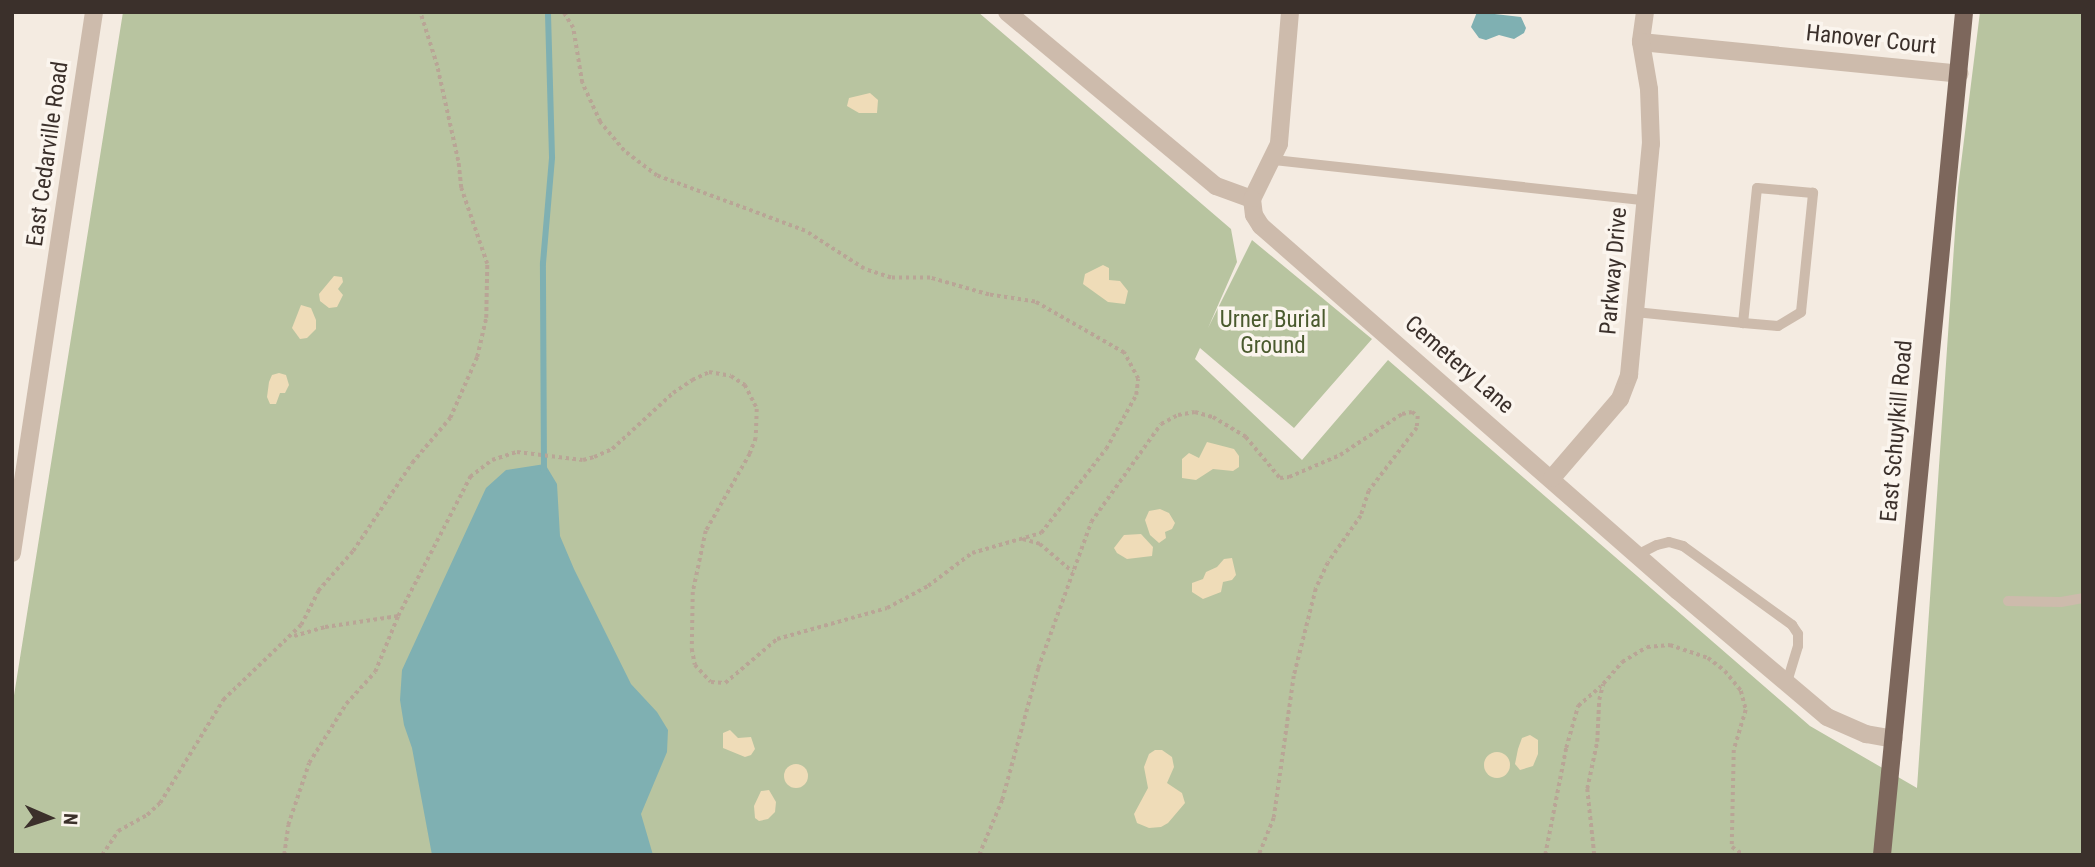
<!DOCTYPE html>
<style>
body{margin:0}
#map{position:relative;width:2095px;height:867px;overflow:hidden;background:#f4ebe1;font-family:"Roboto Condensed",sans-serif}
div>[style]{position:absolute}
.green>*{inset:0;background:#b8c4a0}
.sand>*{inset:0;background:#efdcb8}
.round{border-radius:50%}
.water>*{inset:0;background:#7fb0b2}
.stream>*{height:6px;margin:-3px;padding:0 3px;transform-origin:3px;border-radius:3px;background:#7fb0b2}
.path>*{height:3.5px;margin-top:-1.75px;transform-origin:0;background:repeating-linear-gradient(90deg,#b9a596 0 3.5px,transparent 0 7px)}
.service>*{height:10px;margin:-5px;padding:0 5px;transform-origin:5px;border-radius:5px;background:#cdbbac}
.minor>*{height:18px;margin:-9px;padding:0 9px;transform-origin:9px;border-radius:9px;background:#cdbbac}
.tertiary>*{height:18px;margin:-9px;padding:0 9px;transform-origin:9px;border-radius:9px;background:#cdbbac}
.primary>*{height:18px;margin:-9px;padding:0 9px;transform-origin:9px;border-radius:9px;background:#7d675c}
span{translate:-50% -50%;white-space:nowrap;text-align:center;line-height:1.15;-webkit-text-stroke:7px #fbf5ee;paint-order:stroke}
.street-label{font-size:23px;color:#3b302b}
.park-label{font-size:23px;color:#4a5a2e}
.frame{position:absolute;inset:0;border:14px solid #3b302b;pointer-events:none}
.north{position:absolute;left:14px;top:783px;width:70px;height:70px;-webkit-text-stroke:5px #fbf5ee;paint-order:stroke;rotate:93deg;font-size:19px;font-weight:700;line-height:28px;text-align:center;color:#3b302b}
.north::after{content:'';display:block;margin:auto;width:24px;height:32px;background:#3b302b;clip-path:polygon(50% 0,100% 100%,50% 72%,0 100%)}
</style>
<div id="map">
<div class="green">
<i style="clip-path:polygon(123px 12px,978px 12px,1231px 229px,1237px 262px,1208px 328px,1252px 240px,1372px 339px,1294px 428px,1200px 348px,1195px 359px,1302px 460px,1388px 360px,1810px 726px,1917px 788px,1958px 188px,1980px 12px,2083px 12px,2083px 855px,12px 855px,12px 708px)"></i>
</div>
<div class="sand">
<i style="clip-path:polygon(870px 93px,878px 100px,877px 113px,859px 113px,847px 106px,849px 98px)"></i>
<i style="clip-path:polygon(1103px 265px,1109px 268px,1109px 280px,1120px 281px,1128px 291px,1125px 304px,1108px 302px,1083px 284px,1085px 274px)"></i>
<i style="clip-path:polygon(334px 276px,342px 277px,343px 282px,338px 289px,343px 295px,337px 307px,329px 308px,320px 301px,319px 294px)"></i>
<i style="clip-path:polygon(301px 305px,311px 308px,316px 320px,316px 329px,307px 338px,300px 339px,292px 328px)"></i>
<i style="clip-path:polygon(279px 373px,286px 375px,289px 385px,285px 393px,280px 393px,276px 404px,270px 404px,267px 397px,269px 382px,272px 375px)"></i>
<i style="clip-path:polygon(1207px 442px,1234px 449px,1239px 456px,1239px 467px,1233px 471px,1213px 469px,1196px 480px,1182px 478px,1182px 459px,1189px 453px,1199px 458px)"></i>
<i style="clip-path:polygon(1160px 509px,1169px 513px,1175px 523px,1172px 529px,1165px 532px,1166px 538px,1159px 543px,1150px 535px,1145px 520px,1149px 511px)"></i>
<i style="clip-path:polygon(1141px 534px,1153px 547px,1152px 556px,1127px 559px,1117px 553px,1114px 548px,1124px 535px)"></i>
<i style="clip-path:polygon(1232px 558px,1236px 575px,1232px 580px,1223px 582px,1221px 592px,1203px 599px,1192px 592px,1192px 583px,1203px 579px,1206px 572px,1217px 567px,1224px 559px)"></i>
<i style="clip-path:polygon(730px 730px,738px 738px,751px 737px,755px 749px,751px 755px,745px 757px,723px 748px,723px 733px)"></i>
<i style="clip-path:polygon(1530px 735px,1538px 740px,1538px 754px,1533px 766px,1520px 770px,1515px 764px,1518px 749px,1522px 738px)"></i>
<i style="clip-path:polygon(1155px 750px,1162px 750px,1172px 757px,1174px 767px,1167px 783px,1182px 793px,1185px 803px,1168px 823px,1161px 827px,1149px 828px,1137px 823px,1134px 814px,1148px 788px,1144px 767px,1149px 754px)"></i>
<i class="round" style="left:1484px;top:752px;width:26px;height:26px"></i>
<i class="round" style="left:784px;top:764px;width:24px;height:24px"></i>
<i style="clip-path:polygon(769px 790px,776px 802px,775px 812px,768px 819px,759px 821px,755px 818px,754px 806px,761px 791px)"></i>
</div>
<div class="water">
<i style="clip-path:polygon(1477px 12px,1521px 17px,1526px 28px,1524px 33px,1514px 39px,1499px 35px,1486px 40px,1479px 38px,1471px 27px)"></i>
<i style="clip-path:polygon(545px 464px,557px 484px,560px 536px,574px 569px,631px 684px,657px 712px,668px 730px,667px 752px,641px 814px,653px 855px,432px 855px,412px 748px,404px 725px,400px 700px,402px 670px,486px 488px,506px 470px)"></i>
</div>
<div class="stream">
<i style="left:544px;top:472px;width:209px;rotate:-90.3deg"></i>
<i style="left:543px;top:263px;width:106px;rotate:-85.1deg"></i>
<i style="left:552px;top:157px;width:145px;rotate:-91.6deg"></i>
</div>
<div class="path">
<i style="left:1023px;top:539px;width:18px;rotate:16deg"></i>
<i style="left:1040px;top:544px;width:43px;rotate:40.3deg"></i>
<i style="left:294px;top:636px;width:32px;rotate:-16deg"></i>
<i style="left:325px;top:627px;width:74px;rotate:-8.6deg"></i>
<i style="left:102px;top:855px;width:29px;rotate:-56deg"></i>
<i style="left:118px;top:831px;width:33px;rotate:-29deg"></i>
<i style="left:147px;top:815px;width:18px;rotate:-43deg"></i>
<i style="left:160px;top:803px;width:121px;rotate:-58.5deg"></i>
<i style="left:223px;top:700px;width:108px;rotate:-43.9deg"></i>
<i style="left:301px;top:625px;width:38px;rotate:-63deg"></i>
<i style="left:318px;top:591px;width:53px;rotate:-48.8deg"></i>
<i style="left:353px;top:551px;width:106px;rotate:-56.2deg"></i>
<i style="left:412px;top:463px;width:59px;rotate:-49.8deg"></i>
<i style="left:450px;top:418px;width:67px;rotate:-66.1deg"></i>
<i style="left:477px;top:357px;width:40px;rotate:-77deg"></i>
<i style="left:486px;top:318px;width:54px;rotate:-88.9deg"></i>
<i style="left:487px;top:264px;width:80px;rotate:-108.9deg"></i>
<i style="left:461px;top:188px;width:27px;rotate:-96deg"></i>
<i style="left:458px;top:161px;width:97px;rotate:-102.5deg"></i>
<i style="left:437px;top:66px;width:57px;rotate:-107.5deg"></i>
<i style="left:284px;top:855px;width:30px;rotate:-82deg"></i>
<i style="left:288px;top:825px;width:65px;rotate:-71.3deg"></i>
<i style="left:309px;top:763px;width:70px;rotate:-57.9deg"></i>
<i style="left:346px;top:704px;width:43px;rotate:-47.8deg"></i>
<i style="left:375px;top:672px;width:61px;rotate:-67.7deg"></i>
<i style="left:398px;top:616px;width:157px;rotate:-62.6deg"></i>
<i style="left:470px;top:477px;width:28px;rotate:-38deg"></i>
<i style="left:492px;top:460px;width:26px;rotate:-18deg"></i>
<i style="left:517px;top:452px;width:66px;rotate:6.9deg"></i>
<i style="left:583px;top:460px;width:11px;rotate:-15deg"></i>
<i style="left:594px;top:457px;width:20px;rotate:-24deg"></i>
<i style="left:612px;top:449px;width:83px;rotate:-42.6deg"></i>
<i style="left:673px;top:393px;width:23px;rotate:-34deg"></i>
<i style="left:692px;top:380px;width:19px;rotate:-25deg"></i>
<i style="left:709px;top:372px;width:22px;rotate:10deg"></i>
<i style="left:731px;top:376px;width:17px;rotate:33deg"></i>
<i style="left:745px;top:385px;width:27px;rotate:63deg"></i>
<i style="left:757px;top:409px;width:29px;rotate:92deg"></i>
<i style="left:756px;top:438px;width:17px;rotate:111deg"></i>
<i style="left:750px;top:454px;width:89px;rotate:119.7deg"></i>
<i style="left:706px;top:531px;width:62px;rotate:102deg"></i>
<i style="left:693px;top:592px;width:57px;rotate:91deg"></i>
<i style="left:692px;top:649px;width:16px;rotate:79deg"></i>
<i style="left:695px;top:665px;width:23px;rotate:47deg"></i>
<i style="left:711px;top:682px;width:14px;rotate:4deg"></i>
<i style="left:725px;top:683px;width:68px;rotate:-40.2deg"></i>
<i style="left:777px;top:639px;width:114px;rotate:-15.7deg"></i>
<i style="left:887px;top:608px;width:47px;rotate:-28.2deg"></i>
<i style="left:928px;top:586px;width:55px;rotate:-36.9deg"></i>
<i style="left:972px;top:553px;width:72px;rotate:-16.2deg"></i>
<i style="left:1041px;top:533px;width:106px;rotate:-52.3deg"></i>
<i style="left:1106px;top:449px;width:62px;rotate:-60.9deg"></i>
<i style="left:1136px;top:395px;width:16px;rotate:-83deg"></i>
<i style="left:1138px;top:379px;width:30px;rotate:-118deg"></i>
<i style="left:1124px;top:353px;width:103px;rotate:-150.2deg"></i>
<i style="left:1035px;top:302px;width:47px;rotate:-171.3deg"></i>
<i style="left:989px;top:295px;width:61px;rotate:-163.9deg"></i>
<i style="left:930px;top:278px;width:39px;rotate:180deg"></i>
<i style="left:891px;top:278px;width:28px;rotate:-162deg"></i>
<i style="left:864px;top:269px;width:70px;rotate:-147.2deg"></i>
<i style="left:805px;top:231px;width:158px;rotate:-159.6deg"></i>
<i style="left:657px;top:176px;width:41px;rotate:-142.9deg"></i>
<i style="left:624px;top:151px;width:38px;rotate:-130deg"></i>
<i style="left:600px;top:122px;width:43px;rotate:-114.8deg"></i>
<i style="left:582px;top:83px;width:56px;rotate:-99.3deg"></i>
<i style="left:573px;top:28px;width:19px;rotate:-122deg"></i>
<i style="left:979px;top:855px;width:60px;rotate:-67.3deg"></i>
<i style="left:1002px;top:800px;width:137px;rotate:-74.7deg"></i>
<i style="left:1038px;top:668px;width:155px;rotate:-70deg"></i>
<i style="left:1091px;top:522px;width:120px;rotate:-54.5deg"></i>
<i style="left:1161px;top:424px;width:19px;rotate:-28deg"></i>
<i style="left:1178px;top:415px;width:17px;rotate:-10deg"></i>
<i style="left:1195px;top:412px;width:19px;rotate:16deg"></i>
<i style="left:1213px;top:417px;width:39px;rotate:31deg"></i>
<i style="left:1246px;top:437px;width:53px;rotate:50.3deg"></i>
<i style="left:1280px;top:478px;width:9px;rotate:-6deg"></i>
<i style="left:1289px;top:477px;width:56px;rotate:-23.3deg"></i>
<i style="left:1340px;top:455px;width:74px;rotate:-33.5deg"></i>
<i style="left:1402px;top:414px;width:10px;rotate:-11deg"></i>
<i style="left:1412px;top:412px;width:7px;rotate:34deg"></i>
<i style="left:1418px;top:416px;width:12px;rotate:95deg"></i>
<i style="left:1417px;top:428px;width:79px;rotate:127.3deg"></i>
<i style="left:1369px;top:491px;width:26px;rotate:108deg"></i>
<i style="left:1361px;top:516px;width:57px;rotate:125.1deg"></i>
<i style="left:1328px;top:563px;width:29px;rotate:115deg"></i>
<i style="left:1316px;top:589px;width:90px;rotate:104.2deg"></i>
<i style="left:1294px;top:676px;width:143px;rotate:98deg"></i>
<i style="left:1274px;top:818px;width:40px;rotate:112deg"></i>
<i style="left:1545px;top:855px;width:109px;rotate:-78.9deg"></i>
<i style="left:1566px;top:748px;width:44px;rotate:-74.1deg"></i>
<i style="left:1578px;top:706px;width:30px;rotate:-41deg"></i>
<i style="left:1594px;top:855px;width:66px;rotate:-96.1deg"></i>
<i style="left:1587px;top:789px;width:48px;rotate:-78deg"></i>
<i style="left:1597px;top:742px;width:42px;rotate:-87.3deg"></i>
<i style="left:1599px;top:700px;width:16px;rotate:-76deg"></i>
<i style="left:1603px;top:684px;width:29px;rotate:-49deg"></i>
<i style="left:1622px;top:662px;width:29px;rotate:-31deg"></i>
<i style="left:1647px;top:647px;width:23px;rotate:-5deg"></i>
<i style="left:1670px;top:645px;width:40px;rotate:18.9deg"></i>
<i style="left:1708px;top:658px;width:21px;rotate:37deg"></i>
<i style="left:1725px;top:671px;width:26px;rotate:51deg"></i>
<i style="left:1741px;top:691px;width:20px;rotate:75deg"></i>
<i style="left:1746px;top:710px;width:42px;rotate:106.7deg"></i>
<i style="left:1734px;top:750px;width:97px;rotate:91.2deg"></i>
<i style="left:1732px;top:847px;width:14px;rotate:34deg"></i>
</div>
<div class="service">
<i style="left:1274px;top:160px;width:372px;rotate:6.2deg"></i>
<i style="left:1635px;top:312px;width:109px;rotate:5.8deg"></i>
<i style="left:1743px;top:323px;width:35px;rotate:5deg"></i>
<i style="left:1778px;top:326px;width:27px;rotate:-31deg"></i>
<i style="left:1801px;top:312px;width:120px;rotate:-84.2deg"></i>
<i style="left:1813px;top:193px;width:56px;rotate:-174.9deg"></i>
<i style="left:1757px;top:188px;width:136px;rotate:95.9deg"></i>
<i style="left:1637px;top:555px;width:22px;rotate:-27deg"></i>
<i style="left:1657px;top:545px;width:12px;rotate:-14deg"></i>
<i style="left:1669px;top:542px;width:15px;rotate:16deg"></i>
<i style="left:1683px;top:546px;width:135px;rotate:35.9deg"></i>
<i style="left:1792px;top:625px;width:11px;rotate:56deg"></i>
<i style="left:1798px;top:634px;width:12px;rotate:90deg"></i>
<i style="left:1798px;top:646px;width:38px;rotate:107deg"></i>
<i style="left:2008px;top:601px;width:53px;rotate:1.1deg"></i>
<i style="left:2061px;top:602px;width:22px;rotate:-10deg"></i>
</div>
<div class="minor">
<i style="left:1007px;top:12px;width:272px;rotate:39.8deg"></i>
<i style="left:1216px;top:186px;width:38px;rotate:20deg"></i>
<i style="left:1290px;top:12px;width:132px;rotate:94.8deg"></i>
<i style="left:1279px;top:144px;width:61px;rotate:116.1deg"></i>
<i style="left:1252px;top:199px;width:16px;rotate:83deg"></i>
<i style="left:1254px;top:215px;width:13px;rotate:58deg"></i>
<i style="left:1261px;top:226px;width:554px;rotate:41.2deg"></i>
<i style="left:1678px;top:591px;width:195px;rotate:40.2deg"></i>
<i style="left:1827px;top:717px;width:43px;rotate:23.6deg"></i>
<i style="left:1866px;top:734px;width:28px;rotate:10deg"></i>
<i style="left:1645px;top:12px;width:30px;rotate:98deg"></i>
<i style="left:1641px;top:42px;width:320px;rotate:5.7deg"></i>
<i style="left:1552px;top:478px;width:104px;rotate:-49.3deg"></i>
<i style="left:1620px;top:399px;width:26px;rotate:-69deg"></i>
<i style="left:1629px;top:375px;width:232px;rotate:-84.6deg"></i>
<i style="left:1651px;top:144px;width:55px;rotate:-92.1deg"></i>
<i style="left:1649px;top:89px;width:48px;rotate:-99.7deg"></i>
</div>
<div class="tertiary">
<i style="left:12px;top:553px;width:547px;rotate:-81.38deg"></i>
</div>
<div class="primary">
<i style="left:1882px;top:855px;width:847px;rotate:-84.44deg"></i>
</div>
<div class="street-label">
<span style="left:1871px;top:40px;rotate:6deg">Hanover Court</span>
<span style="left:48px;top:154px;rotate:-82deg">East Cedarville Road</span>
<span style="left:1614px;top:271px;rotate:-85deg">Parkway Drive</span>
<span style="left:1459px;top:365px;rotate:41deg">Cemetery Lane</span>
<span style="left:1897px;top:431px;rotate:-85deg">East Schuylkill Road</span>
</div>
<div class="park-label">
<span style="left:1273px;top:333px">Urner Burial<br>Ground</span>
</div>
<div class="frame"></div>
<div class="north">N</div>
</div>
